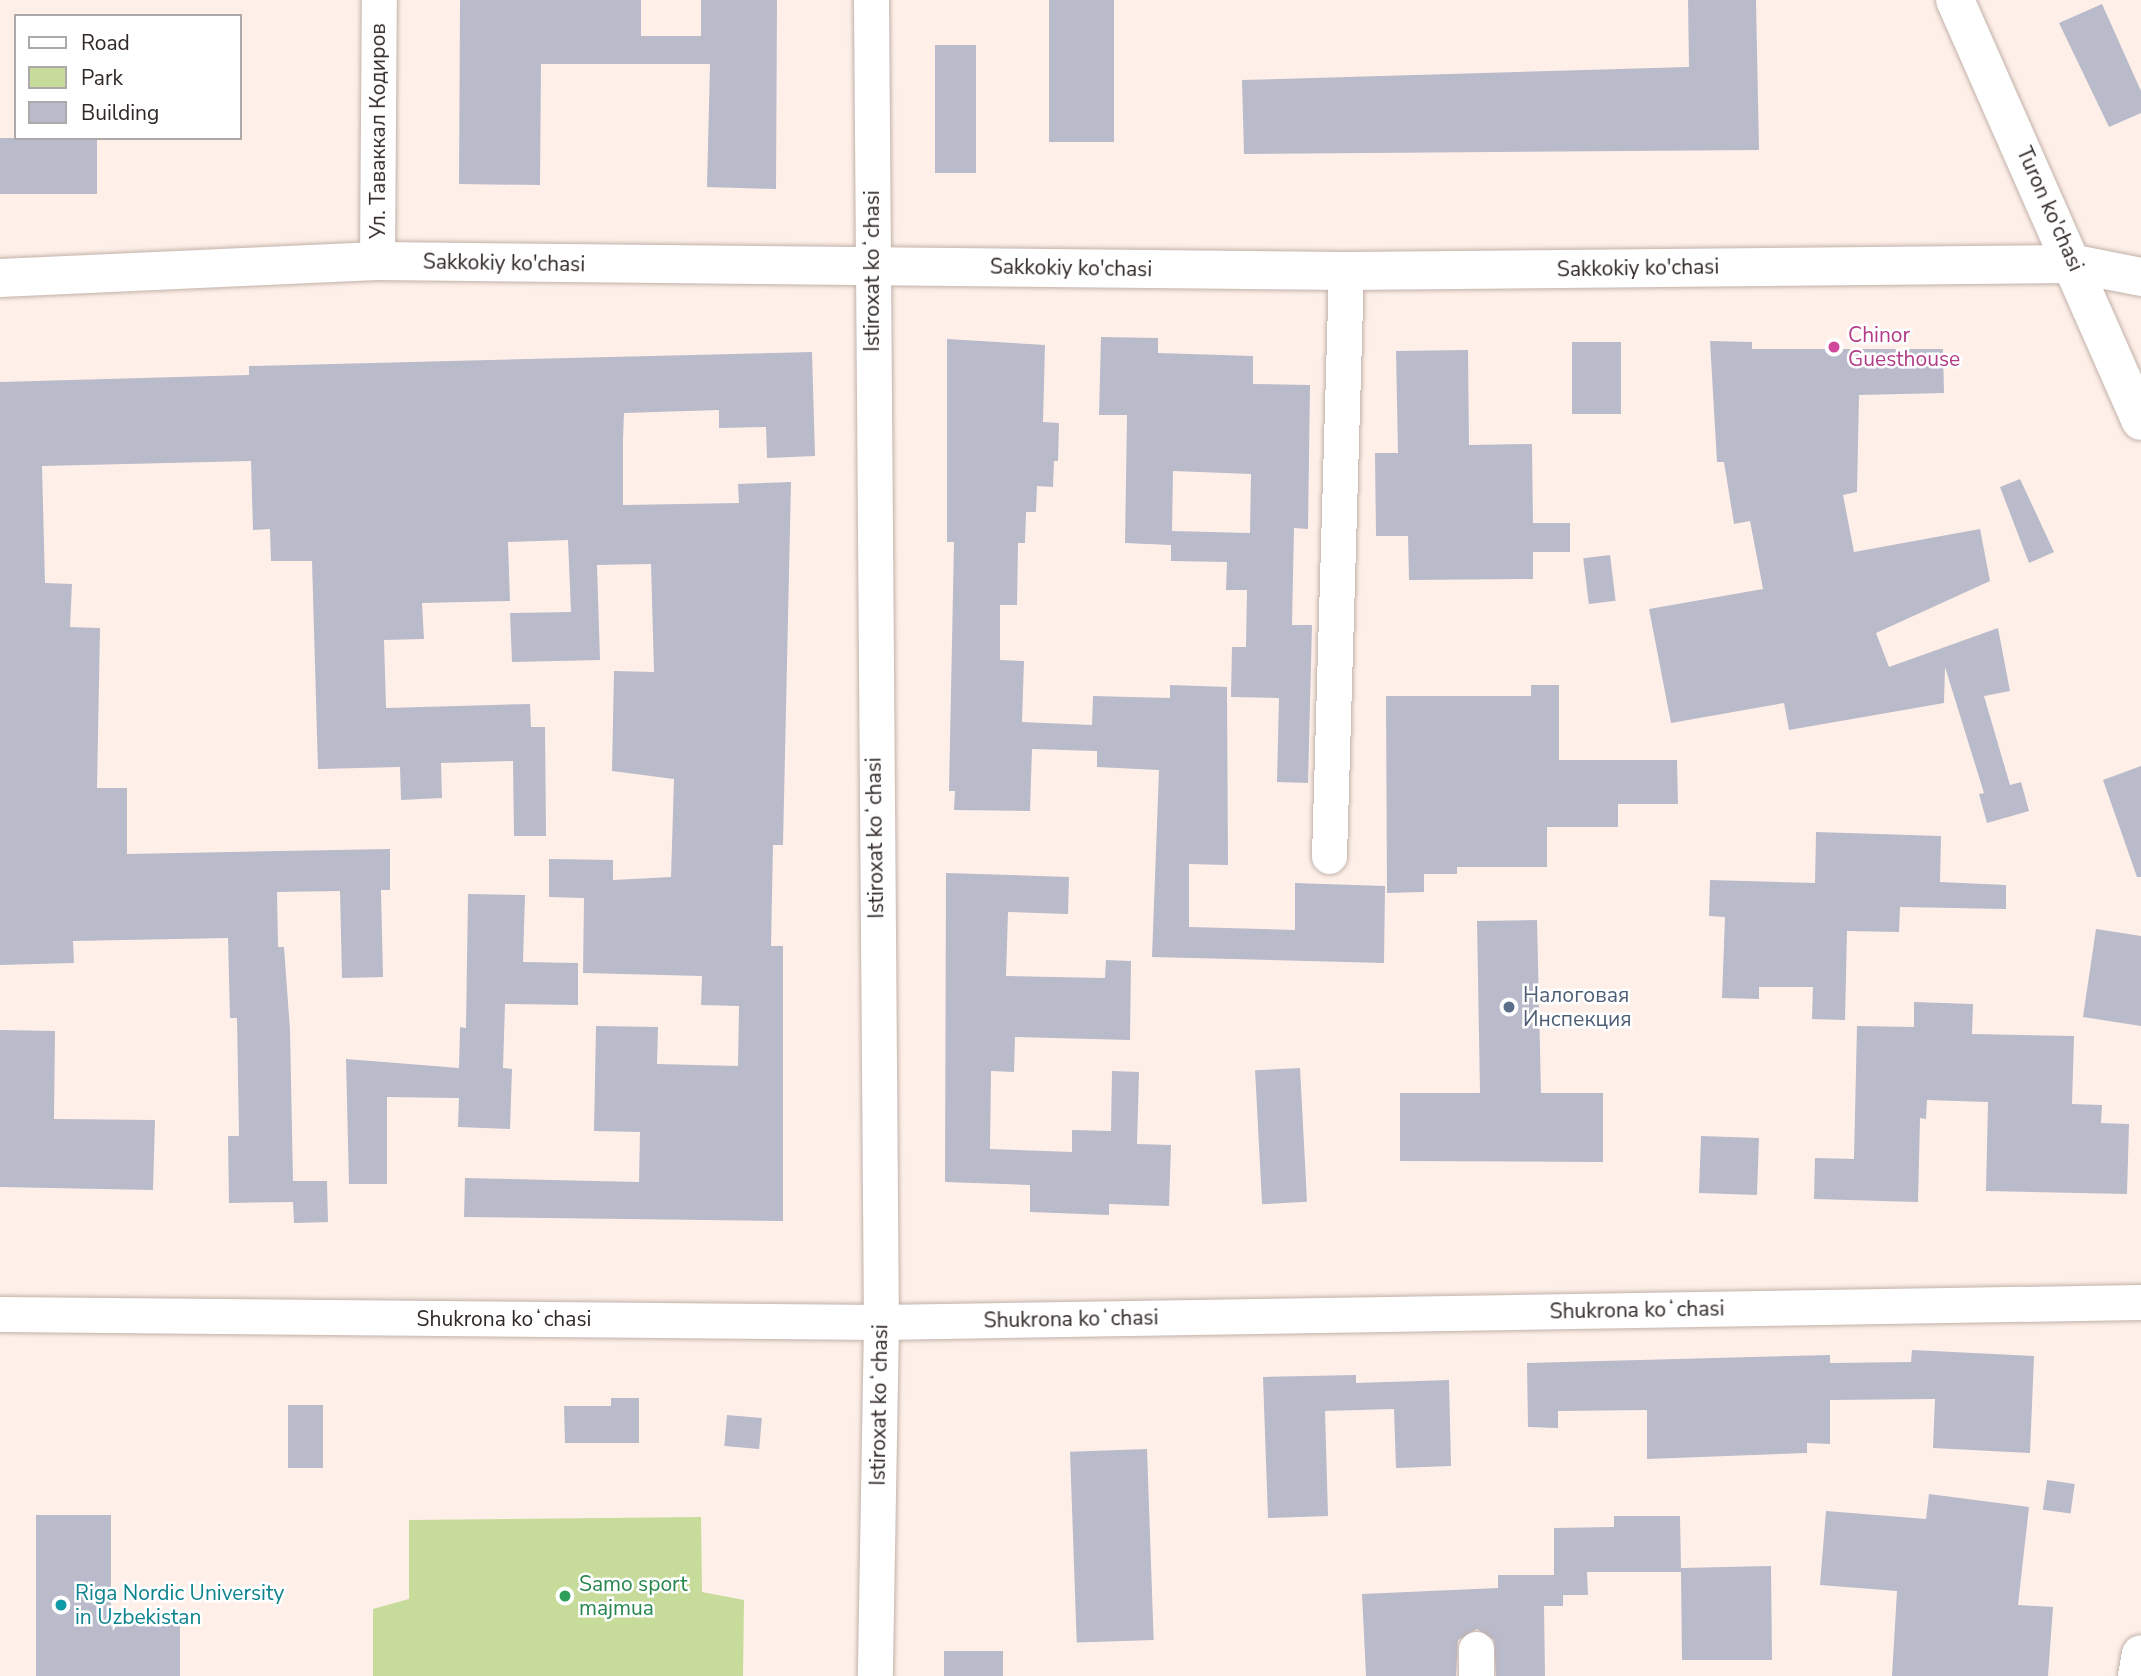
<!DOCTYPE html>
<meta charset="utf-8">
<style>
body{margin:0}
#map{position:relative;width:2141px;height:1676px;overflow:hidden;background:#fef0e9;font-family:"Nunito Sans",sans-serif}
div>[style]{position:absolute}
.green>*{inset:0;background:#c7db9a}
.building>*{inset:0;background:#b9baca;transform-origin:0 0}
.roads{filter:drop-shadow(0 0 2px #c1b1a9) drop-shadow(0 0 2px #c1b1a9)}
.minor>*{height:35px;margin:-17.5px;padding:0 17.5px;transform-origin:17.5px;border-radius:17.5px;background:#fff}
.tertiary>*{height:38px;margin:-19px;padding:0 19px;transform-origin:19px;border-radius:19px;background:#fff}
.dots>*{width:19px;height:19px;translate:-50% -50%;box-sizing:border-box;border:4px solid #fff;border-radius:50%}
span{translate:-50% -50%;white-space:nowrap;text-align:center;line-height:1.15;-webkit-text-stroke:5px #fff;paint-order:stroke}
.street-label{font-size:21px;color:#2f2825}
.hotel-label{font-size:21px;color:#b23c85}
.left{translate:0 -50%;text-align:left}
.service-label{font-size:21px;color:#4e5e75}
.leisure-label{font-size:21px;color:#27864d}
.culture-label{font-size:21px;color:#0d838f}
.legend{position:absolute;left:14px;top:14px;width:228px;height:126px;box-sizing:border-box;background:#fff;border:2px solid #aca9a8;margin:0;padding:9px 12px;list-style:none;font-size:21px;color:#2f2825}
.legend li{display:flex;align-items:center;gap:14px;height:35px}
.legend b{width:35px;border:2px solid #aca9a8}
</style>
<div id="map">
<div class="green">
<i style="clip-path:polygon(701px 1517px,702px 1592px,744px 1600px,743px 1676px,373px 1676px,373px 1609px,409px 1599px,409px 1520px)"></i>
</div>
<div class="building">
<i style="clip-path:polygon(460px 0,641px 0,641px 36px,701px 36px,701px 0,777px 0,776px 189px,707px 187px,710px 64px,541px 64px,540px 185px,459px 184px)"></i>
<i style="left:1049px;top:0;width:65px;height:142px"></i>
<i style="clip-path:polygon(1688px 0,1756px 0,1759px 150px,1244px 154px,1242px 80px,1689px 67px)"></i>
<i style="clip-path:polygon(2102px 4px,2141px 91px,2141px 113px,2109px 127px,2059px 23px)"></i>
<i style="left:935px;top:45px;width:41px;height:128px"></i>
<i style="left:0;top:138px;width:97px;height:56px"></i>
<i style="clip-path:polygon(evenodd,1101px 337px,1158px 338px,1158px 353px,1253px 356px,1253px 384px,1310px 385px,1308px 529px,1294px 528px,1292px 625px,1312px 625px,1308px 783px,1277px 782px,1279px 698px,1231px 697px,1232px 647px,1246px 647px,1247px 590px,1226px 590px,1227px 562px,1171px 561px,1171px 545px,1125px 543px,1127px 415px,1099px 415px,1101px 337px,1173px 471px,1251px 474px,1250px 533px,1172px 531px,1173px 471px)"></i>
<i style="clip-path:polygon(947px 339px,1045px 345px,1043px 422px,1059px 423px,1058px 461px,1054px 461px,1053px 487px,1037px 486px,1036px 512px,1026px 512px,1025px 543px,1018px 543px,1017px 605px,1000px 605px,1000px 660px,1024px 661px,1022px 722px,1092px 725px,1093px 696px,1170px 698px,1170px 685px,1227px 687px,1228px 865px,1189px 864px,1189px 927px,1295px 930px,1295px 883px,1385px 886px,1384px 963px,1152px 957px,1159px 770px,1097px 767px,1097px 751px,1032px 749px,1030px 811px,954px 810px,955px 791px,949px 791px,954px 542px,947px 542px)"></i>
<i style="clip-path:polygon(1710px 341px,1752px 342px,1752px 349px,1943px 349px,1944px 393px,1859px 395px,1857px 492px,1843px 495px,1854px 552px,1980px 529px,1990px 581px,1876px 633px,1889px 667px,1998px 628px,2010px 691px,1984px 696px,2010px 785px,2021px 782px,2029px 811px,1987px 823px,1979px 794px,1984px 793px,1945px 667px,1944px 703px,1789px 730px,1784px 703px,1671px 723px,1649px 609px,1763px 589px,1750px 521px,1734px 524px,1724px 462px,1717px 462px)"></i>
<i style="left:1572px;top:342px;width:49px;height:72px"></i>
<i style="clip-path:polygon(1468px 350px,1469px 445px,1532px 444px,1533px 523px,1570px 523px,1570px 552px,1533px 552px,1533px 579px,1409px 580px,1408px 536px,1376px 536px,1375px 453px,1398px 453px,1396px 351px)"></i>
<i style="clip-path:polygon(812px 352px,815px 456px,767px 458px,766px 427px,719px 428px,719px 410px,624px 413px,623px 439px,623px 505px,739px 503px,738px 484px,791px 482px,783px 845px,773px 845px,771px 946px,783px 946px,783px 1221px,464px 1217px,465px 1178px,639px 1182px,640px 1132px,594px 1131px,596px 1026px,658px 1027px,657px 1064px,738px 1066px,739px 1006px,701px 1005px,702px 976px,583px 973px,584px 898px,549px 897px,549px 859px,613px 860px,613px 880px,671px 877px,674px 779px,612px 771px,614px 671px,654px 672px,651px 564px,597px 565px,600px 660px,512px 662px,510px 613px,571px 612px,568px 540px,508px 542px,510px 601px,422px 603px,424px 639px,384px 640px,386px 708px,530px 704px,531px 727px,545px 727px,546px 836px,514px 836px,513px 761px,441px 763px,442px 798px,401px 800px,400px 767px,318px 769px,312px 561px,271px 561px,270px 529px,253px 530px,251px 461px,42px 466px,45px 583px,72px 584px,70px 627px,100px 628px,97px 788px,127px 788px,127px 854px,390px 849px,390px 890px,381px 890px,383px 977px,342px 978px,340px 891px,277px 892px,278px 947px,284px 947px,290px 1030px,293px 1181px,327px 1181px,328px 1222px,294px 1223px,293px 1202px,229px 1203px,228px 1136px,239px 1136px,237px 1018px,230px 1018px,228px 938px,73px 941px,74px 963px,0 965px,0 382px,249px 375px,249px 366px)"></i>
<i style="clip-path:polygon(2020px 479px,2054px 552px,2029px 563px,2000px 487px)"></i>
<i style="left:1610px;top:555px;width:46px;height:27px;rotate:83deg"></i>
<i style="clip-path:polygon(1531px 685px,1559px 685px,1559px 760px,1677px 760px,1678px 804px,1618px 804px,1618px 827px,1547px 827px,1547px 867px,1457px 867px,1457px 874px,1424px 874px,1424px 892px,1387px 893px,1386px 696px,1531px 696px)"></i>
<i style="clip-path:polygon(2141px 766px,2141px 877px,2137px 877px,2103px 780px)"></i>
<i style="clip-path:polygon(1816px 832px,1941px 836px,1940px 882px,2006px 885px,2006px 909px,1900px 907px,1899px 932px,1847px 931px,1845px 1020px,1812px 1019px,1813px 987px,1759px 987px,1759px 999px,1722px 998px,1725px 917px,1709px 916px,1710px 880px,1815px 883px)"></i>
<i style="clip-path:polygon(946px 873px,1069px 877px,1068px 914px,1008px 912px,1006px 976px,1105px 978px,1106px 960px,1131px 961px,1130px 1040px,1015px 1037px,1014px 1072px,991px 1071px,990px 1149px,1072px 1152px,1072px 1130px,1111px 1131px,1112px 1071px,1139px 1072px,1137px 1144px,1171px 1145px,1169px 1206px,1109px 1204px,1109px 1215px,1030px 1212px,1030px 1185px,945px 1182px)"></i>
<i style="clip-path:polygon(468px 894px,525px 895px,523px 962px,578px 963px,578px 1005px,505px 1004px,503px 1068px,512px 1069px,510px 1129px,458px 1127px,459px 1098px,387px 1097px,387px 1184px,349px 1184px,346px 1059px,459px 1068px,460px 1027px,466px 1028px)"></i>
<i style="clip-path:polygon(1537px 920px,1541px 1093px,1603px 1093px,1603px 1162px,1400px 1161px,1400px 1093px,1480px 1093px,1477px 921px)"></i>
<i style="clip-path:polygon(2096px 929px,2141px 936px,2141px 1026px,2083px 1017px)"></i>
<i style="clip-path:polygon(1914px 1002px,1973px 1004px,1972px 1034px,2074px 1036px,2072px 1104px,2102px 1105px,2101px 1123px,2129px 1124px,2127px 1194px,1986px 1191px,1988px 1102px,1927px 1100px,1926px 1119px,1920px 1118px,1918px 1202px,1814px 1199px,1815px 1158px,1854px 1159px,1857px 1026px,1914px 1027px)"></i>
<i style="clip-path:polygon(0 1030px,55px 1031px,54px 1119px,155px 1120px,153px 1190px,0 1187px)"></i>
<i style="left:1300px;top:1068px;width:134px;height:45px;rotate:87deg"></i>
<i style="left:1701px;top:1136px;width:58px;height:57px;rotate:2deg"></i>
<i style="clip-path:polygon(1912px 1350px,2034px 1356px,2030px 1453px,1933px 1448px,1935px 1399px,1830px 1400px,1830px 1444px,1807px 1443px,1807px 1453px,1647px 1459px,1647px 1410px,1558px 1411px,1558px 1428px,1528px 1427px,1527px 1363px,1830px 1355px,1830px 1363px,1911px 1362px)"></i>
<i style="clip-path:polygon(1356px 1375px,1356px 1383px,1449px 1380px,1451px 1466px,1396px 1468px,1394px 1409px,1325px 1411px,1328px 1516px,1268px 1518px,1263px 1377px)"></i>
<i style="clip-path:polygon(611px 1398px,639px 1398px,639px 1443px,565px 1443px,564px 1406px,611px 1406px)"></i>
<i style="left:288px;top:1405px;width:35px;height:63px"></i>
<i style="left:727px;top:1415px;width:35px;height:31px;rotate:5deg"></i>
<i style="left:1147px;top:1449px;width:191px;height:77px;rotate:88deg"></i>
<i style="left:2047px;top:1480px;width:28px;height:30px;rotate:8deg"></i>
<i style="clip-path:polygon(1929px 1494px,2029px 1507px,2018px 1605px,2053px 1607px,2048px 1676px,1892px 1676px,1897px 1591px,1820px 1585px,1826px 1511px,1926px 1519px)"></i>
<i style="clip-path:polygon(36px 1515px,111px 1515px,111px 1622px,180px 1623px,180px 1676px,36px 1676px)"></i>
<i style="clip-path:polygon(1614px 1516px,1680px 1516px,1681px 1568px,1771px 1566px,1772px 1660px,1682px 1660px,1681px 1572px,1587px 1572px,1588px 1595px,1563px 1595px,1563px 1606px,1544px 1606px,1545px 1676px,1496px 1676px,1494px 1640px,1477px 1629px,1458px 1640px,1456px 1676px,1366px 1676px,1362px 1594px,1498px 1588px,1498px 1575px,1554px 1575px,1554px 1528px,1614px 1527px)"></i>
<i style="left:944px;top:1651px;width:59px;height:25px"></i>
</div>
<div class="roads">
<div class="minor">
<i style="left:871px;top:0;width:1322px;rotate:89.57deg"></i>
<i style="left:881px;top:1322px;width:354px;rotate:91deg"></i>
<i style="left:377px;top:261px;width:261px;rotate:-89.6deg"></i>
<i style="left:1329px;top:856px;width:585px;rotate:-88.34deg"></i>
<i style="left:0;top:1314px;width:881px;rotate:0.52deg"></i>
<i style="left:881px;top:1322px;width:1260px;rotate:-0.91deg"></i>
<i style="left:1476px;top:1649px;width:27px;rotate:90deg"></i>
</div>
<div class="tertiary">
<i style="left:1955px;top:0;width:460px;rotate:66.2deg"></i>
<i style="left:0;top:278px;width:377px;rotate:-2.6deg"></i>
<i style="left:377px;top:261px;width:969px;rotate:0.59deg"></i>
<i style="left:1346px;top:271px;width:729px;rotate:-0.55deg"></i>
<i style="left:2075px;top:264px;width:67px;rotate:11.1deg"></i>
<i style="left:2137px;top:1676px;width:22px;rotate:-80deg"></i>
</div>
</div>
<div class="dots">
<i style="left:1834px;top:347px;background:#d1479c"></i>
<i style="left:1509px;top:1007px;background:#5c6f8a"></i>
<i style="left:565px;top:1596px;background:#2e9e5b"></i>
<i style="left:61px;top:1605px;background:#0f9aa8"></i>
</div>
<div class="street-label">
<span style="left:378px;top:131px;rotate:-90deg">Ул. Таваккал Кодиров</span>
<span style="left:2050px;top:209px;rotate:66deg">Turon ko'chasi</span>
<span style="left:504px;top:263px;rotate:1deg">Sakkokiy ko'chasi</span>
<span style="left:1071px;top:268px;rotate:1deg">Sakkokiy ko'chasi</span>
<span style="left:1638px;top:268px;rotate:-1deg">Sakkokiy ko'chasi</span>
<span style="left:872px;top:271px;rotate:-90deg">Istiroxat koʻchasi</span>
<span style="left:875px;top:838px;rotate:-91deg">Istiroxat koʻchasi</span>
<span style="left:1637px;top:1310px;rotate:-1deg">Shukrona koʻchasi</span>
<span style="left:504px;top:1319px">Shukrona koʻchasi</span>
<span style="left:1071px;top:1319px;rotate:-1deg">Shukrona koʻchasi</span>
<span style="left:879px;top:1405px;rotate:-89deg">Istiroxat koʻchasi</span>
</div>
<div class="hotel-label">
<span class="left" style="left:1848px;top:347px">Chinor<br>Guesthouse</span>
</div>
<div class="service-label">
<span class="left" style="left:1523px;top:1007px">Налоговая<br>Инспекция</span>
</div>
<div class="leisure-label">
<span class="left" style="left:579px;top:1596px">Samo sport<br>majmua</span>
</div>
<div class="culture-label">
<span class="left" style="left:75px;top:1605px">Riga Nordic University<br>in Uzbekistan</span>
</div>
<ul class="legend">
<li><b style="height:9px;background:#fff"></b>Road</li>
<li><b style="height:19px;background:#c7db9a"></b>Park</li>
<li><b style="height:19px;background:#b9baca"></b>Building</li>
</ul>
</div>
